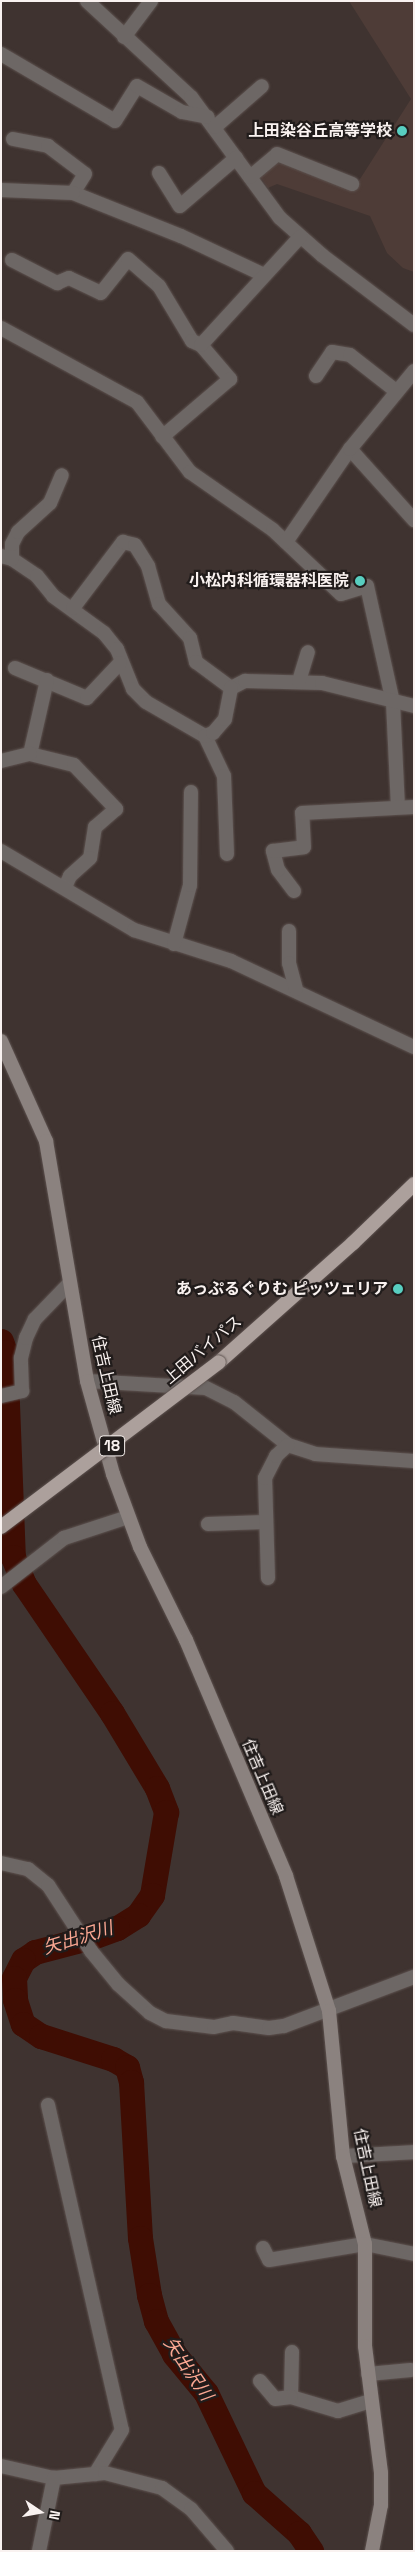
<!DOCTYPE html>
<meta charset="utf-8">
<style>
body{margin:0}
#map{position:relative;width:415px;height:2552px;overflow:hidden;background:#3f3330;font-family:"Space Grotesk","Noto Sans JP",sans-serif}
div>[style]{position:absolute}
.built>*{inset:0;background:#4e3c37}
.stream>*{height:4.5px;margin:-2.25px;padding:0 2.25px;transform-origin:2.25px;border-radius:2.25px;background:#3f0d03}
.river>*{height:25px;margin:-12.5px;padding:0 12.5px;transform-origin:12.5px;border-radius:12.5px;background:#3f0d03}
.roads{filter:drop-shadow(0 0 1px #5d524f) drop-shadow(0 0 1px #5d524f)}
.minor>*{height:14px;margin:-7px;padding:0 7px;transform-origin:7px;border-radius:7px;background:#6d6765}
.secondary>*{height:14px;margin:-7px;padding:0 7px;transform-origin:7px;border-radius:7px;background:#8b827f}
.trunk>*{height:14px;margin:-7px;padding:0 7px;transform-origin:7px;border-radius:7px;background:#aca09c}
.bridges{filter:drop-shadow(0 0 1px #5d524f) drop-shadow(0 0 1px #5d524f)}
.trunk-bridge>*{height:14px;margin:-7px;padding:0 7px;transform-origin:7px;border-radius:7px;background:#aca09c}
.dots>*{width:14px;height:14px;translate:-50% -50%;box-sizing:border-box;border:2px solid #211c1b;border-radius:50%}
span{translate:-50% -50%;white-space:nowrap;text-align:center;line-height:1.15;-webkit-text-stroke:4.5px #211c1b;paint-order:stroke}
.shield-label span{padding:1px 4px;background:#211c1b;border:1px solid;border-radius:4px;-webkit-text-stroke-width:0}
.shield-label{font-size:15px;color:#f9f2f0;font-weight:700}
.poi-label{font-size:16px;color:#f9f2f0;font-weight:700}
.right{translate:-100% -50%;text-align:right}
.street-label{font-size:16px;color:#f9f2f0}
.water-label{font-size:18px;color:#fba792;font-style:italic}
.frame{position:absolute;inset:0;border:2px solid #f9f2f0;pointer-events:none}
.north{position:absolute;left:15px;top:2487px;width:50px;height:50px;-webkit-text-stroke:4px #211c1b;paint-order:stroke;rotate:102deg;font-size:14px;font-weight:700;line-height:20px;text-align:center;color:#f9f2f0}
.north::after{content:'';display:block;margin:auto;width:18px;height:22px;background:#f9f2f0;clip-path:polygon(50% 0,100% 100%,50% 72%,0 100%)}
</style>
<div id="map">
<div class="built">
<i style="clip-path:polygon(349px 1px,414px 1px,414px 272px,403px 268px,387px 253px,370px 216px,277px 184px,268px 188px,260px 176px,275px 163px,283px 164px,353px 190px,411px 99px)"></i>
</div>
<div class="stream">
<i style="left:1px;top:1417px;width:4px;rotate:-14deg"></i>
</div>
<div class="river">
<i style="left:1px;top:1341px;width:12px;rotate:70deg"></i>
<i style="left:5px;top:1352px;width:205px;rotate:87.8deg"></i>
<i style="left:13px;top:1557px;width:29px;rotate:68deg"></i>
<i style="left:24px;top:1584px;width:156px;rotate:55.7deg"></i>
<i style="left:112px;top:1713px;width:87px;rotate:59deg"></i>
<i style="left:157px;top:1788px;width:26px;rotate:69deg"></i>
<i style="left:166px;top:1812px;width:84px;rotate:99.6deg"></i>
<i style="left:152px;top:1895px;width:24px;rotate:125deg"></i>
<i style="left:138px;top:1915px;width:25px;rotate:148deg"></i>
<i style="left:117px;top:1928px;width:27px;rotate:160deg"></i>
<i style="left:92px;top:1937px;width:59px;rotate:165.3deg"></i>
<i style="left:35px;top:1952px;width:14px;rotate:146deg"></i>
<i style="left:23px;top:1960px;width:20px;rotate:117deg"></i>
<i style="left:14px;top:1978px;width:22px;rotate:87deg"></i>
<i style="left:15px;top:2000px;width:25px;rotate:72deg"></i>
<i style="left:23px;top:2024px;width:22px;rotate:34deg"></i>
<i style="left:41px;top:2036px;width:76px;rotate:17.7deg"></i>
<i style="left:113px;top:2059px;width:16px;rotate:30deg"></i>
<i style="left:127px;top:2067px;width:16px;rotate:75deg"></i>
<i style="left:131px;top:2082px;width:156px;rotate:86.7deg"></i>
<i style="left:140px;top:2238px;width:58px;rotate:81deg"></i>
<i style="left:149px;top:2295px;width:27px;rotate:75deg"></i>
<i style="left:156px;top:2321px;width:38px;rotate:61deg"></i>
<i style="left:174px;top:2354px;width:50px;rotate:50.6deg"></i>
<i style="left:206px;top:2393px;width:111px;rotate:64.4deg"></i>
<i style="left:254px;top:2493px;width:60px;rotate:41.6deg"></i>
<i style="left:299px;top:2533px;width:22px;rotate:56deg"></i>
</div>
<div class="roads">
<div class="minor">
<i style="left:87px;top:1px;width:142px;rotate:42.7deg"></i>
<i style="left:191px;top:97px;width:150px;rotate:53.7deg"></i>
<i style="left:280px;top:218px;width:57px;rotate:41.5deg"></i>
<i style="left:323px;top:256px;width:114px;rotate:37.2deg"></i>
<i style="left:124px;top:37px;width:45px;rotate:-53.1deg"></i>
<i style="left:1px;top:54px;width:132px;rotate:30.4deg"></i>
<i style="left:115px;top:121px;width:41px;rotate:-57.8deg"></i>
<i style="left:137px;top:86px;width:52px;rotate:30deg"></i>
<i style="left:182px;top:112px;width:26px;rotate:11deg"></i>
<i style="left:215px;top:127px;width:62px;rotate:-41.1deg"></i>
<i style="left:13px;top:139px;width:36px;rotate:11deg"></i>
<i style="left:48px;top:146px;width:46px;rotate:37.1deg"></i>
<i style="left:85px;top:174px;width:22px;rotate:122deg"></i>
<i style="left:73px;top:193px;width:116px;rotate:21.7deg"></i>
<i style="left:181px;top:236px;width:92px;rotate:25.2deg"></i>
<i style="left:159px;top:173px;width:39px;rotate:58deg"></i>
<i style="left:180px;top:206px;width:74px;rotate:-40.6deg"></i>
<i style="left:250px;top:177px;width:35px;rotate:-40deg"></i>
<i style="left:277px;top:154px;width:81px;rotate:21.8deg"></i>
<i style="left:1px;top:190px;width:72px;rotate:2.4deg"></i>
<i style="left:12px;top:260px;width:51px;rotate:27.1deg"></i>
<i style="left:57px;top:283px;width:13px;rotate:-23deg"></i>
<i style="left:69px;top:278px;width:35px;rotate:25deg"></i>
<i style="left:101px;top:293px;width:43px;rotate:-51.5deg"></i>
<i style="left:128px;top:259px;width:41px;rotate:41.1deg"></i>
<i style="left:159px;top:286px;width:64px;rotate:59deg"></i>
<i style="left:192px;top:341px;width:10px;rotate:24deg"></i>
<i style="left:201px;top:345px;width:45px;rotate:49.5deg"></i>
<i style="left:230px;top:379px;width:89px;rotate:139.5deg"></i>
<i style="left:1px;top:328px;width:155px;rotate:28.6deg"></i>
<i style="left:137px;top:402px;width:88px;rotate:52.9deg"></i>
<i style="left:190px;top:472px;width:101px;rotate:34.9deg"></i>
<i style="left:273px;top:530px;width:93px;rotate:43.3deg"></i>
<i style="left:341px;top:594px;width:27px;rotate:-17deg"></i>
<i style="left:367px;top:586px;width:119px;rotate:77.4deg"></i>
<i style="left:393px;top:702px;width:105px;rotate:87.3deg"></i>
<i style="left:201px;top:345px;width:147px;rotate:-47.5deg"></i>
<i style="left:316px;top:376px;width:29px;rotate:-56deg"></i>
<i style="left:332px;top:352px;width:18px;rotate:9deg"></i>
<i style="left:350px;top:355px;width:58px;rotate:38deg"></i>
<i style="left:350px;top:449px;width:96px;rotate:48deg"></i>
<i style="left:286px;top:542px;width:113px;rotate:-55.5deg"></i>
<i style="left:350px;top:449px;width:101px;rotate:-50.6deg"></i>
<i style="left:1px;top:556px;width:11px;rotate:15deg"></i>
<i style="left:12px;top:559px;width:30px;rotate:34deg"></i>
<i style="left:37px;top:576px;width:26px;rotate:51deg"></i>
<i style="left:53px;top:596px;width:63px;rotate:36deg"></i>
<i style="left:104px;top:633px;width:21px;rotate:51deg"></i>
<i style="left:117px;top:649px;width:43px;rotate:68.2deg"></i>
<i style="left:133px;top:689px;width:18px;rotate:45deg"></i>
<i style="left:146px;top:702px;width:68px;rotate:30deg"></i>
<i style="left:205px;top:736px;width:44px;rotate:64.6deg"></i>
<i style="left:224px;top:776px;width:78px;rotate:87.8deg"></i>
<i style="left:12px;top:559px;width:15px;rotate:-90deg"></i>
<i style="left:12px;top:544px;width:13px;rotate:-63deg"></i>
<i style="left:18px;top:532px;width:43px;rotate:-42.2deg"></i>
<i style="left:50px;top:503px;width:30px;rotate:-67deg"></i>
<i style="left:73px;top:608px;width:83px;rotate:-52.9deg"></i>
<i style="left:123px;top:542px;width:12px;rotate:14deg"></i>
<i style="left:135px;top:545px;width:25px;rotate:58deg"></i>
<i style="left:148px;top:566px;width:40px;rotate:74deg"></i>
<i style="left:159px;top:604px;width:46px;rotate:47.6deg"></i>
<i style="left:190px;top:638px;width:25px;rotate:76deg"></i>
<i style="left:196px;top:662px;width:44px;rotate:36.6deg"></i>
<i style="left:231px;top:688px;width:16px;rotate:-27deg"></i>
<i style="left:245px;top:681px;width:77px;rotate:1.5deg"></i>
<i style="left:322px;top:683px;width:95px;rotate:14deg"></i>
<i style="left:15px;top:668px;width:78px;rotate:22.6deg"></i>
<i style="left:87px;top:698px;width:48px;rotate:-46.7deg"></i>
<i style="left:47px;top:680px;width:76px;rotate:102.9deg"></i>
<i style="left:30px;top:754px;width:45px;rotate:14deg"></i>
<i style="left:74px;top:765px;width:61px;rotate:46.3deg"></i>
<i style="left:116px;top:809px;width:28px;rotate:139deg"></i>
<i style="left:95px;top:827px;width:31px;rotate:99deg"></i>
<i style="left:90px;top:858px;width:27px;rotate:138deg"></i>
<i style="left:70px;top:876px;width:12px;rotate:114deg"></i>
<i style="left:299px;top:681px;width:30px;rotate:-73deg"></i>
<i style="left:205px;top:736px;width:9px;rotate:-21deg"></i>
<i style="left:213px;top:733px;width:18px;rotate:-49deg"></i>
<i style="left:225px;top:719px;width:32px;rotate:-79deg"></i>
<i style="left:1px;top:761px;width:30px;rotate:-14deg"></i>
<i style="left:1px;top:851px;width:155px;rotate:30.7deg"></i>
<i style="left:134px;top:930px;width:102px;rotate:17.7deg"></i>
<i style="left:231px;top:961px;width:202px;rotate:25.2deg"></i>
<i style="left:294px;top:891px;width:26px;rotate:-127deg"></i>
<i style="left:278px;top:870px;width:20px;rotate:-105deg"></i>
<i style="left:273px;top:851px;width:31px;rotate:-7deg"></i>
<i style="left:304px;top:847px;width:34px;rotate:-93deg"></i>
<i style="left:302px;top:813px;width:112px;rotate:-3.1deg"></i>
<i style="left:289px;top:931px;width:32px;rotate:90deg"></i>
<i style="left:289px;top:963px;width:27px;rotate:75deg"></i>
<i style="left:174px;top:944px;width:61px;rotate:-74.8deg"></i>
<i style="left:190px;top:885px;width:93px;rotate:-89.4deg"></i>
<i style="left:87px;top:1381px;width:119px;rotate:3.4deg"></i>
<i style="left:206px;top:1388px;width:31px;rotate:27deg"></i>
<i style="left:234px;top:1402px;width:69px;rotate:38.5deg"></i>
<i style="left:288px;top:1445px;width:28px;rotate:18deg"></i>
<i style="left:315px;top:1454px;width:99px;rotate:4deg"></i>
<i style="left:1px;top:1396px;width:22px;rotate:-13deg"></i>
<i style="left:22px;top:1391px;width:33px;rotate:-92deg"></i>
<i style="left:21px;top:1358px;width:21px;rotate:-76deg"></i>
<i style="left:26px;top:1338px;width:21px;rotate:-65deg"></i>
<i style="left:35px;top:1319px;width:47px;rotate:-45.9deg"></i>
<i style="left:208px;top:1524px;width:57px;rotate:-2deg"></i>
<i style="left:268px;top:1578px;width:100px;rotate:-91.7deg"></i>
<i style="left:265px;top:1478px;width:25px;rotate:-63deg"></i>
<i style="left:276px;top:1456px;width:16px;rotate:-43deg"></i>
<i style="left:1px;top:1587px;width:80px;rotate:-37.9deg"></i>
<i style="left:64px;top:1538px;width:67px;rotate:-18.2deg"></i>
<i style="left:1px;top:1863px;width:28px;rotate:13deg"></i>
<i style="left:28px;top:1869px;width:26px;rotate:39deg"></i>
<i style="left:48px;top:1885px;width:79px;rotate:56.9deg"></i>
<i style="left:91px;top:1951px;width:43px;rotate:50.7deg"></i>
<i style="left:118px;top:1984px;width:43px;rotate:42.2deg"></i>
<i style="left:150px;top:2013px;width:18px;rotate:27deg"></i>
<i style="left:166px;top:2021px;width:48px;rotate:7.1deg"></i>
<i style="left:214px;top:2027px;width:19px;rotate:-12deg"></i>
<i style="left:233px;top:2023px;width:36px;rotate:8deg"></i>
<i style="left:269px;top:2028px;width:15px;rotate:-8deg"></i>
<i style="left:284px;top:2026px;width:139px;rotate:-20.7deg"></i>
<i style="left:48px;top:2105px;width:333px;rotate:77.2deg"></i>
<i style="left:122px;top:2430px;width:52px;rotate:121.5deg"></i>
<i style="left:343px;top:2156px;width:71px;rotate:-3.2deg"></i>
<i style="left:263px;top:2248px;width:13px;rotate:63deg"></i>
<i style="left:269px;top:2260px;width:97px;rotate:-9.5deg"></i>
<i style="left:365px;top:2244px;width:50px;rotate:11.5deg"></i>
<i style="left:292px;top:2352px;width:45px;rotate:91.3deg"></i>
<i style="left:291px;top:2397px;width:49px;rotate:16.6deg"></i>
<i style="left:338px;top:2411px;width:34px;rotate:-17deg"></i>
<i style="left:368px;top:2374px;width:43px;rotate:-5.3deg"></i>
<i style="left:260px;top:2381px;width:23px;rotate:50deg"></i>
<i style="left:275px;top:2399px;width:16px;rotate:-7deg"></i>
<i style="left:1px;top:2466px;width:54px;rotate:12.8deg"></i>
<i style="left:54px;top:2478px;width:51px;rotate:-5.6deg"></i>
<i style="left:105px;top:2473px;width:59px;rotate:14.7deg"></i>
<i style="left:162px;top:2488px;width:36px;rotate:36deg"></i>
<i style="left:191px;top:2509px;width:55px;rotate:49.4deg"></i>
<i style="left:39px;top:2551px;width:75px;rotate:-78.4deg"></i>
</div>
<div class="secondary">
<i style="left:1px;top:1041px;width:110px;rotate:65.8deg"></i>
<i style="left:46px;top:1141px;width:243px;rotate:80.3deg"></i>
<i style="left:87px;top:1381px;width:97px;rotate:74.4deg"></i>
<i style="left:113px;top:1474px;width:78px;rotate:69.7deg"></i>
<i style="left:140px;top:1547px;width:104px;rotate:63.7deg"></i>
<i style="left:186px;top:1640px;width:256px;rotate:67deg"></i>
<i style="left:286px;top:1876px;width:142px;rotate:72.3deg"></i>
<i style="left:329px;top:2011px;width:146px;rotate:84.5deg"></i>
<i style="left:343px;top:2156px;width:91px;rotate:76deg"></i>
<i style="left:365px;top:2244px;width:102px;rotate:90deg"></i>
<i style="left:365px;top:2346px;width:128px;rotate:82.8deg"></i>
<i style="left:381px;top:2473px;width:32px;rotate:90deg"></i>
<i style="left:381px;top:2505px;width:47px;rotate:101.1deg"></i>
</div>
<div class="trunk">
<i style="left:219px;top:1362px;width:179px;rotate:-41.6deg"></i>
<i style="left:353px;top:1243px;width:85px;rotate:-44deg"></i>
</div>
</div>
<div class="bridges">
<div class="trunk-bridge">
<i style="left:1px;top:1527px;width:273px;rotate:-37.1deg"></i>
</div>
</div>
<div class="dots">
<i style="left:402px;top:131px;background:#58cec0"></i>
<i style="left:360px;top:581px;background:#58cec0"></i>
<i style="left:398px;top:1289px;background:#58cec0"></i>
</div>
<div class="shield-label">
<span style="left:112px;top:1446px">18</span>
</div>
<div class="poi-label">
<span class="right" style="left:392px;top:131px">上田染谷丘高等学校</span>
<span class="right" style="left:349px;top:581px">小松内科循環器科医院</span>
<span class="right" style="left:388px;top:1289px">あっぷるぐりむ ピッツェリア</span>
</div>
<div class="street-label">
<span style="left:203px;top:1350px;rotate:-40deg">上田バイパス</span>
<span style="left:106px;top:1375px;rotate:77deg">住吉上田線</span>
<span style="left:262px;top:1777px;rotate:67deg">住吉上田線</span>
<span style="left:367px;top:2168px;rotate:78deg">住吉上田線</span>
</div>
<div class="water-label">
<span style="left:78px;top:1938px;rotate:-17deg">矢出沢川</span>
<span style="left:188px;top:2369px;rotate:56deg">矢出沢川</span>
</div>
<div class="frame"></div>
<div class="north">N</div>
</div>
